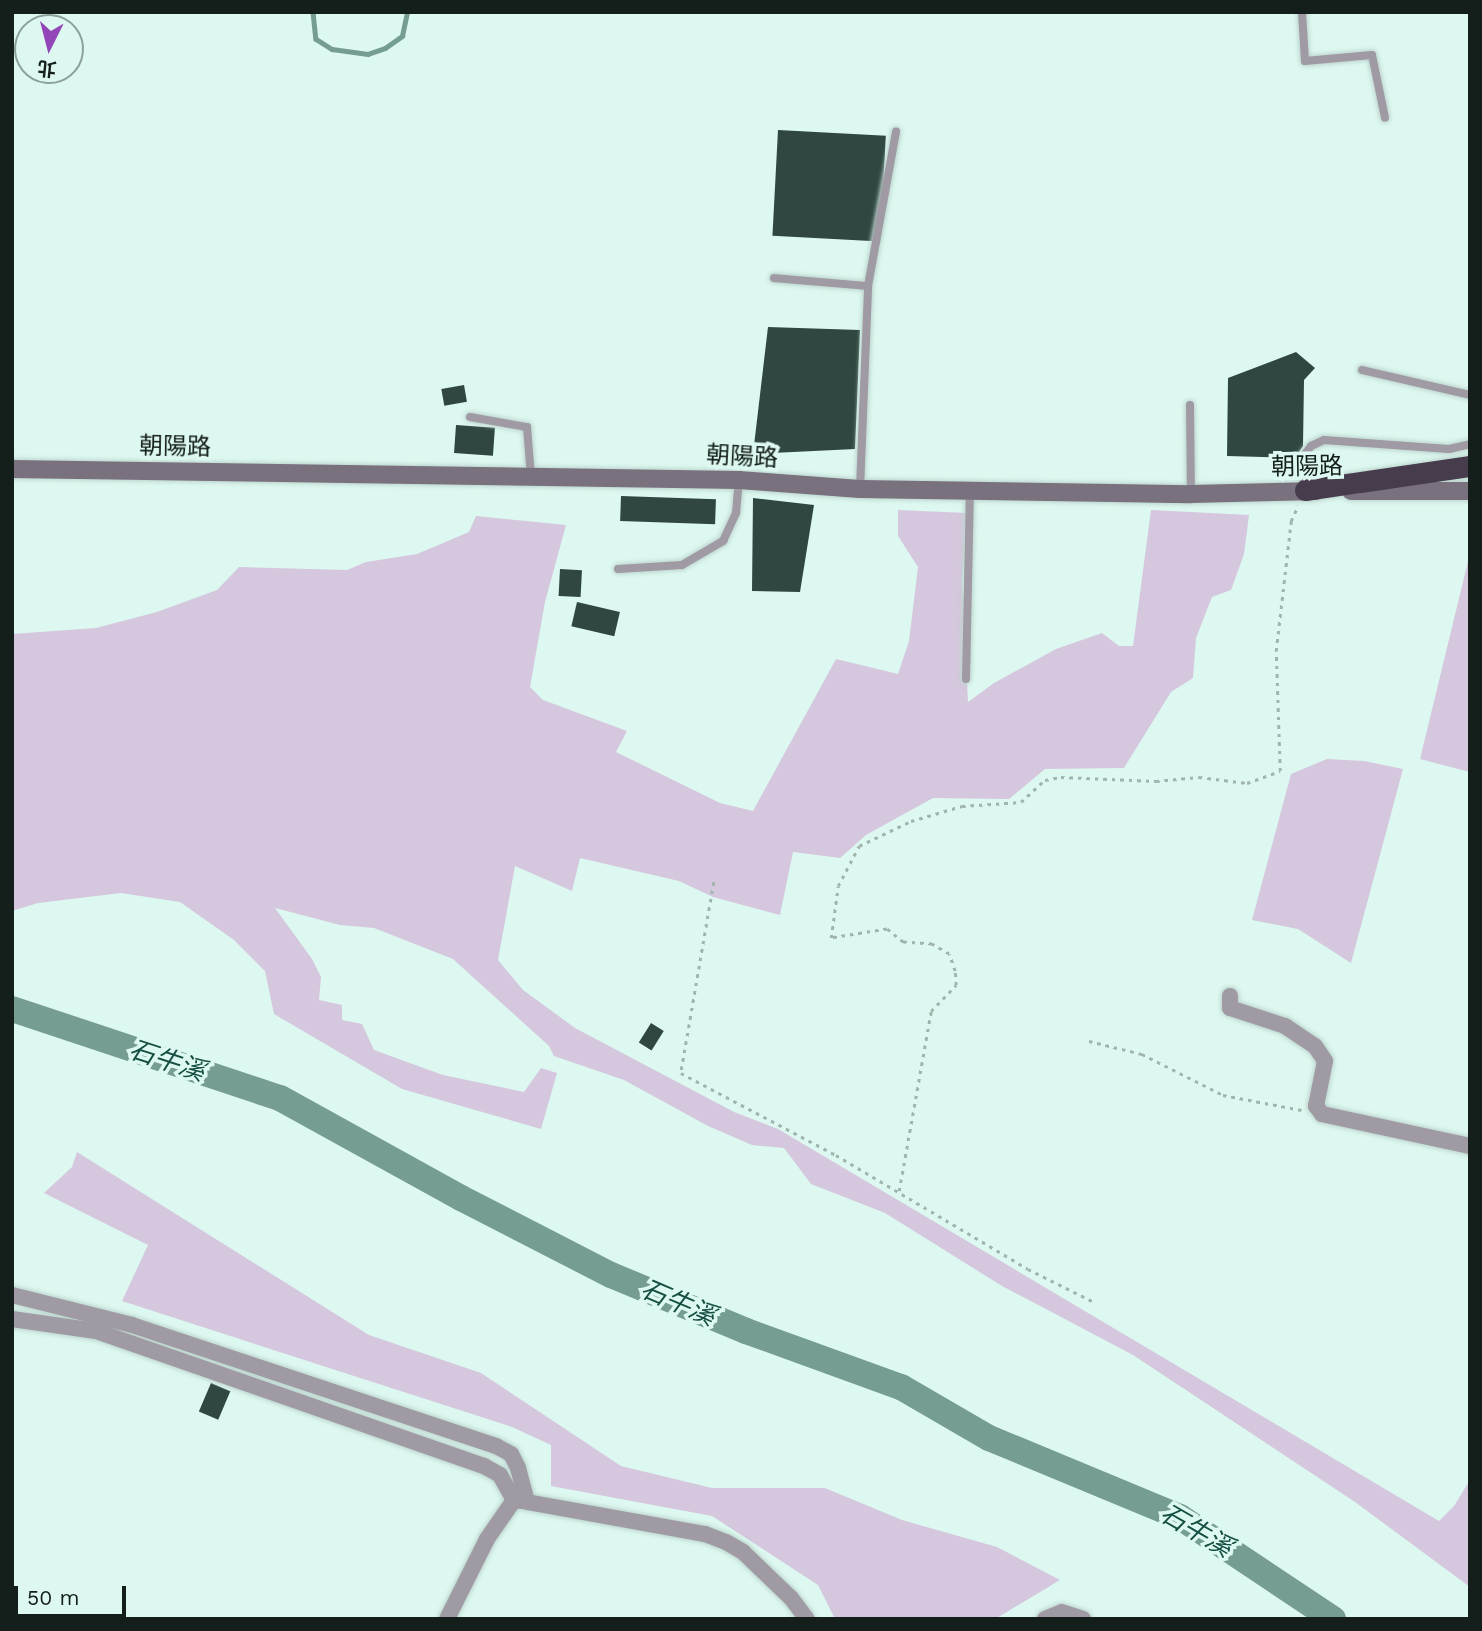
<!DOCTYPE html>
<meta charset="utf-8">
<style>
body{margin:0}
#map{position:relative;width:1482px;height:1631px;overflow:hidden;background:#ddf8f0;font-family:"Work Sans","Noto Sans TC",sans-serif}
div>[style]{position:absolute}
.green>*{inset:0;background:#d5c7dd}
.stream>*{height:4.5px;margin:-2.25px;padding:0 2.25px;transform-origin:2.25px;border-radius:2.25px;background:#769d93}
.river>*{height:26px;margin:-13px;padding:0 13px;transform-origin:13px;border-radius:13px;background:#769d93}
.building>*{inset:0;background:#2f4641;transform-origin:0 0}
.path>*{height:2.5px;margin-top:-1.25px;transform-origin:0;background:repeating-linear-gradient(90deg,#9fb5ae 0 3.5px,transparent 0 8.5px)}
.roads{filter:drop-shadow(0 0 2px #bdd5ce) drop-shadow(0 0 2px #bdd5ce)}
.lane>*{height:8px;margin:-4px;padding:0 4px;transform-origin:4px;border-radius:4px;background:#9f9aa3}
.street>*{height:16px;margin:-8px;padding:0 8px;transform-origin:8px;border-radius:8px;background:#9f9aa3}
.secondary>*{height:18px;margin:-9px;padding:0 9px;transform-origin:9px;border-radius:9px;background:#79717d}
.highway>*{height:21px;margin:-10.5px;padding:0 10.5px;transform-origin:10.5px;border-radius:10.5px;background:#463c4c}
span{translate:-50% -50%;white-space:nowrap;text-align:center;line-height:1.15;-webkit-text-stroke:7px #ddf8f0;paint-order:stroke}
.street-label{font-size:24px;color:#141e1b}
.water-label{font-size:26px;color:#154e43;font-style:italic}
.frame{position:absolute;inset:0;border:14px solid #141e1b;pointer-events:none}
.north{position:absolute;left:14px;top:14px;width:70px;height:70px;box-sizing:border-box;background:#ddf8f0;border:2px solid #8da19b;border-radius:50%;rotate:186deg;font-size:19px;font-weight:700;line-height:28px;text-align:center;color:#141e1b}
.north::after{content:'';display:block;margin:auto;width:24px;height:32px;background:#9246b8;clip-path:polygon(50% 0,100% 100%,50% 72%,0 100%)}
.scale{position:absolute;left:14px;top:1586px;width:112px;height:32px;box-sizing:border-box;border:4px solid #141e1b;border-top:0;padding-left:9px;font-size:21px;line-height:24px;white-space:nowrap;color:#141e1b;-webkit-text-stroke:5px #ddf8f0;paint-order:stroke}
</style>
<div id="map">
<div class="green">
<i style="clip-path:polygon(898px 510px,967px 513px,962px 582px,968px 702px,994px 683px,1056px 649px,1102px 633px,1119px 646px,1133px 646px,1151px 510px,1249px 515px,1244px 554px,1231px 590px,1212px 597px,1196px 638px,1193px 678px,1171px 692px,1124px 768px,1045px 769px,1009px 799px,933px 798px,866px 835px,840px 858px,793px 852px,780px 915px,713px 897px,679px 881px,580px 858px,572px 891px,515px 866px,498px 960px,523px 990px,575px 1028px,734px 1112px,778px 1129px,1439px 1521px,1454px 1506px,1470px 1480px,1470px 1587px,1355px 1502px,1133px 1355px,1002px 1286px,885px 1213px,811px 1184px,784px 1148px,752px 1145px,708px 1126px,624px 1080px,554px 1056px,549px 1046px,453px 959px,374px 928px,340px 925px,275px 908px,312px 959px,321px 977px,319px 1000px,342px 1005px,342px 1020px,362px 1024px,374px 1050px,443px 1075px,524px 1092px,541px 1068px,557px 1073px,541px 1129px,402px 1089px,274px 1014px,265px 971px,234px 940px,180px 902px,121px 893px,38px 903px,12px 911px,12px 634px,96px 628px,157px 612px,217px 590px,239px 567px,347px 570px,366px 562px,417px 554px,469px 532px,476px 516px,566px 525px,545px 602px,530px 687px,543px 700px,627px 731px,616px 752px,720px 803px,753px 811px,836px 659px,898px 674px,909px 641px,918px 567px,898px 536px)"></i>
<i style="clip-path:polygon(1470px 553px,1470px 772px,1420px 759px)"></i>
<i style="clip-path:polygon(1327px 759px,1364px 761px,1403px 769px,1351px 963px,1298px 929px,1252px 920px,1291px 774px)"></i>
<i style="clip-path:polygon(77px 1152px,369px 1335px,481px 1373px,621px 1466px,712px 1488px,825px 1488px,902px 1520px,997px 1547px,1060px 1580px,995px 1619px,835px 1619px,818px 1585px,712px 1516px,551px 1486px,551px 1445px,512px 1427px,122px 1301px,148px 1245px,44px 1193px,72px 1167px)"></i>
</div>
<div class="stream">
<i style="left:313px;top:12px;width:27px;rotate:84deg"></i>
<i style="left:316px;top:39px;width:19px;rotate:32deg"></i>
<i style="left:332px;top:49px;width:36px;rotate:8deg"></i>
<i style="left:368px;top:54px;width:18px;rotate:-19deg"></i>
<i style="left:385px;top:48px;width:21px;rotate:-35deg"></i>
<i style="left:402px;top:36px;width:25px;rotate:-78deg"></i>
</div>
<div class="river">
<i style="left:12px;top:1009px;width:282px;rotate:18.4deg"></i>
<i style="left:280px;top:1098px;width:207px;rotate:28.9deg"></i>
<i style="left:461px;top:1198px;width:169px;rotate:27.2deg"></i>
<i style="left:611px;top:1275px;width:146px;rotate:22.5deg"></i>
<i style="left:746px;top:1331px;width:165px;rotate:19.9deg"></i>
<i style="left:901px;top:1387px;width:102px;rotate:30.1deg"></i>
<i style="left:989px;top:1438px;width:207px;rotate:22.5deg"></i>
<i style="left:1180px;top:1517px;width:184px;rotate:33.7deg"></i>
</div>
<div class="building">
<i style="left:778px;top:130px;width:108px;height:106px;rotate:3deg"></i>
<i style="clip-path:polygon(768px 327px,860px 330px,855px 449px,753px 454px)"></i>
<i style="clip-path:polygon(1296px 352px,1315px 368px,1304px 380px,1303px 446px,1295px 458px,1227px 456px,1228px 378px)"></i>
<i style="left:464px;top:385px;width:17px;height:23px;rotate:80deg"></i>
<i style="left:456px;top:425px;width:39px;height:28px;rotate:4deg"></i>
<i style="left:621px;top:496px;width:95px;height:25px;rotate:2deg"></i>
<i style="clip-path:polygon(753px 498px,814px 505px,800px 592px,752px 591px)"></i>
<i style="left:560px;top:569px;width:22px;height:27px;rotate:3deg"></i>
<i style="left:577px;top:602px;width:44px;height:25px;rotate:13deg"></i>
<i style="left:651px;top:1023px;width:15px;height:23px;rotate:32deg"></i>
<i style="left:211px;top:1383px;width:21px;height:31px;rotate:23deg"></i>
</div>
<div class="path">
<i style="left:714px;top:882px;width:194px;rotate:99.8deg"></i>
<i style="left:681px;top:1073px;width:175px;rotate:27.9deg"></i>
<i style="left:836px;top:1155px;width:223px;rotate:30.7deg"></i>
<i style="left:1028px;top:1269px;width:72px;rotate:26.6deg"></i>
<i style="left:1089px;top:1041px;width:55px;rotate:13.8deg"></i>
<i style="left:1142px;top:1054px;width:91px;rotate:26.8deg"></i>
<i style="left:1223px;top:1095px;width:80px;rotate:10.8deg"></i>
<i style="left:899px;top:1191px;width:183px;rotate:-79.9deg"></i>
<i style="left:931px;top:1011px;width:36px;rotate:-46deg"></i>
<i style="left:956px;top:985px;width:14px;rotate:-94deg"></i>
<i style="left:955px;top:971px;width:18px;rotate:-109deg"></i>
<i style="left:949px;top:954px;width:20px;rotate:-150deg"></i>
<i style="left:932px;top:944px;width:29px;rotate:-176deg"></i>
<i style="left:903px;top:942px;width:21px;rotate:-141deg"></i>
<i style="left:887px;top:929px;width:57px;rotate:170.9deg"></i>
<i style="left:831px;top:938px;width:52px;rotate:-82.3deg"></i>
<i style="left:838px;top:886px;width:45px;rotate:-62.3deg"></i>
<i style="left:859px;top:846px;width:58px;rotate:-25.7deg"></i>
<i style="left:911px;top:821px;width:53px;rotate:-16.4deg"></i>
<i style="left:962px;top:806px;width:59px;rotate:-3.9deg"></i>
<i style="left:1021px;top:802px;width:33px;rotate:-43deg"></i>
<i style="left:1045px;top:780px;width:16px;rotate:-11deg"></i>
<i style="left:1061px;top:777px;width:95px;rotate:2.4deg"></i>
<i style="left:1156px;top:781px;width:43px;rotate:-5.3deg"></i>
<i style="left:1199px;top:777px;width:48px;rotate:7.1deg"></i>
<i style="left:1247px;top:783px;width:35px;rotate:-20deg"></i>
<i style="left:1280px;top:771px;width:120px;rotate:-91.9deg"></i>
<i style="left:1276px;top:651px;width:131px;rotate:-83.4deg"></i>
<i style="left:1291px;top:521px;width:17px;rotate:-65deg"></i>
</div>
<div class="roads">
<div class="lane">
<i style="left:1302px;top:12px;width:49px;rotate:86.5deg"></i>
<i style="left:1305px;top:61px;width:67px;rotate:-5.1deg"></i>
<i style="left:1372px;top:55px;width:64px;rotate:78.3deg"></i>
<i style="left:774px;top:278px;width:94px;rotate:4.9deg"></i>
<i style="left:1362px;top:370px;width:111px;rotate:13deg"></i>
<i style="left:1190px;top:405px;width:89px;rotate:89.4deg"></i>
<i style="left:470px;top:417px;width:58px;rotate:10deg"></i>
<i style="left:527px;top:427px;width:50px;rotate:85.4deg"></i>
<i style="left:1305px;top:488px;width:29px;rotate:-98deg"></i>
<i style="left:1301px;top:459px;width:16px;rotate:-52deg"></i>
<i style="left:1311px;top:446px;width:14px;rotate:-25deg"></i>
<i style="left:1324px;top:440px;width:125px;rotate:4.1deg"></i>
<i style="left:1449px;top:449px;width:22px;rotate:-13deg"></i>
<i style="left:860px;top:489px;width:203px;rotate:-87.7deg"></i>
<i style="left:868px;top:286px;width:157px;rotate:-79.7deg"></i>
<i style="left:618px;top:569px;width:64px;rotate:-3.6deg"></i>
<i style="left:682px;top:565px;width:48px;rotate:-30.3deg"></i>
<i style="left:723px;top:541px;width:31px;rotate:-65deg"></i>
<i style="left:736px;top:513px;width:33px;rotate:-85deg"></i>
<i style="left:966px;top:679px;width:188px;rotate:-88.8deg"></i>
</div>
<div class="street">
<i style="left:1230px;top:996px;width:12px;rotate:90deg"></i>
<i style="left:1230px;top:1008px;width:58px;rotate:18.1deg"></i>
<i style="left:1285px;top:1026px;width:36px;rotate:34deg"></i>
<i style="left:1315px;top:1046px;width:18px;rotate:56deg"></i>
<i style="left:1325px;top:1061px;width:46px;rotate:101.3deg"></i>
<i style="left:1316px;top:1106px;width:10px;rotate:53deg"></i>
<i style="left:1322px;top:1114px;width:151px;rotate:12.2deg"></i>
<i style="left:12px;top:1295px;width:124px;rotate:14deg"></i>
<i style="left:132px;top:1325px;width:384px;rotate:18.4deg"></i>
<i style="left:496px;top:1446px;width:17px;rotate:28deg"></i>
<i style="left:511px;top:1454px;width:16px;rotate:63deg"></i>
<i style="left:518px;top:1468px;width:35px;rotate:75deg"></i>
<i style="left:527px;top:1502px;width:181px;rotate:10.2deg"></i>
<i style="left:705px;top:1534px;width:22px;rotate:21deg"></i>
<i style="left:726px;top:1542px;width:20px;rotate:30deg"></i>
<i style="left:743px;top:1552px;width:66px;rotate:43.8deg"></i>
<i style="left:791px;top:1598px;width:26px;rotate:53deg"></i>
<i style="left:12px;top:1319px;width:85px;rotate:8.1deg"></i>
<i style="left:96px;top:1331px;width:411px;rotate:19.2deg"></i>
<i style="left:484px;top:1466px;width:18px;rotate:29deg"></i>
<i style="left:500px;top:1475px;width:29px;rotate:61deg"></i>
<i style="left:447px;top:1619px;width:89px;rotate:-63.4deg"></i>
<i style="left:487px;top:1539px;width:47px;rotate:-55.3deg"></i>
<i style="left:514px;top:1500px;width:8px;rotate:7deg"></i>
<i style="left:1045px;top:1619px;width:18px;rotate:-22deg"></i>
<i style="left:1062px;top:1612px;width:22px;rotate:18deg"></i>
</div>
<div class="secondary">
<i style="left:12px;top:469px;width:727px;rotate:0.87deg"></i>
<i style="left:739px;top:480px;width:121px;rotate:4.3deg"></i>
<i style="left:860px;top:489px;width:331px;rotate:0.9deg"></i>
<i style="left:1191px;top:494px;width:125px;rotate:-1.4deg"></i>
<i style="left:1351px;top:491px;width:119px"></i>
</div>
<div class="highway">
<i style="left:1305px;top:490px;width:167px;rotate:-8.3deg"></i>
</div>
</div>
<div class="street-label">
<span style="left:175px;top:447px;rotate:1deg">朝陽路</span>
<span style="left:742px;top:457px;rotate:3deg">朝陽路</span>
<span style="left:1307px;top:467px;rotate:-1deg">朝陽路</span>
</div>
<div class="water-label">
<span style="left:167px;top:1061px;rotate:18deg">石牛溪</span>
<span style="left:678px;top:1303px;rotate:23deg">石牛溪</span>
<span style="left:1196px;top:1531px;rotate:30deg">石牛溪</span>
</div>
<div class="frame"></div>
<div class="north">北</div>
<div class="scale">50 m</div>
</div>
